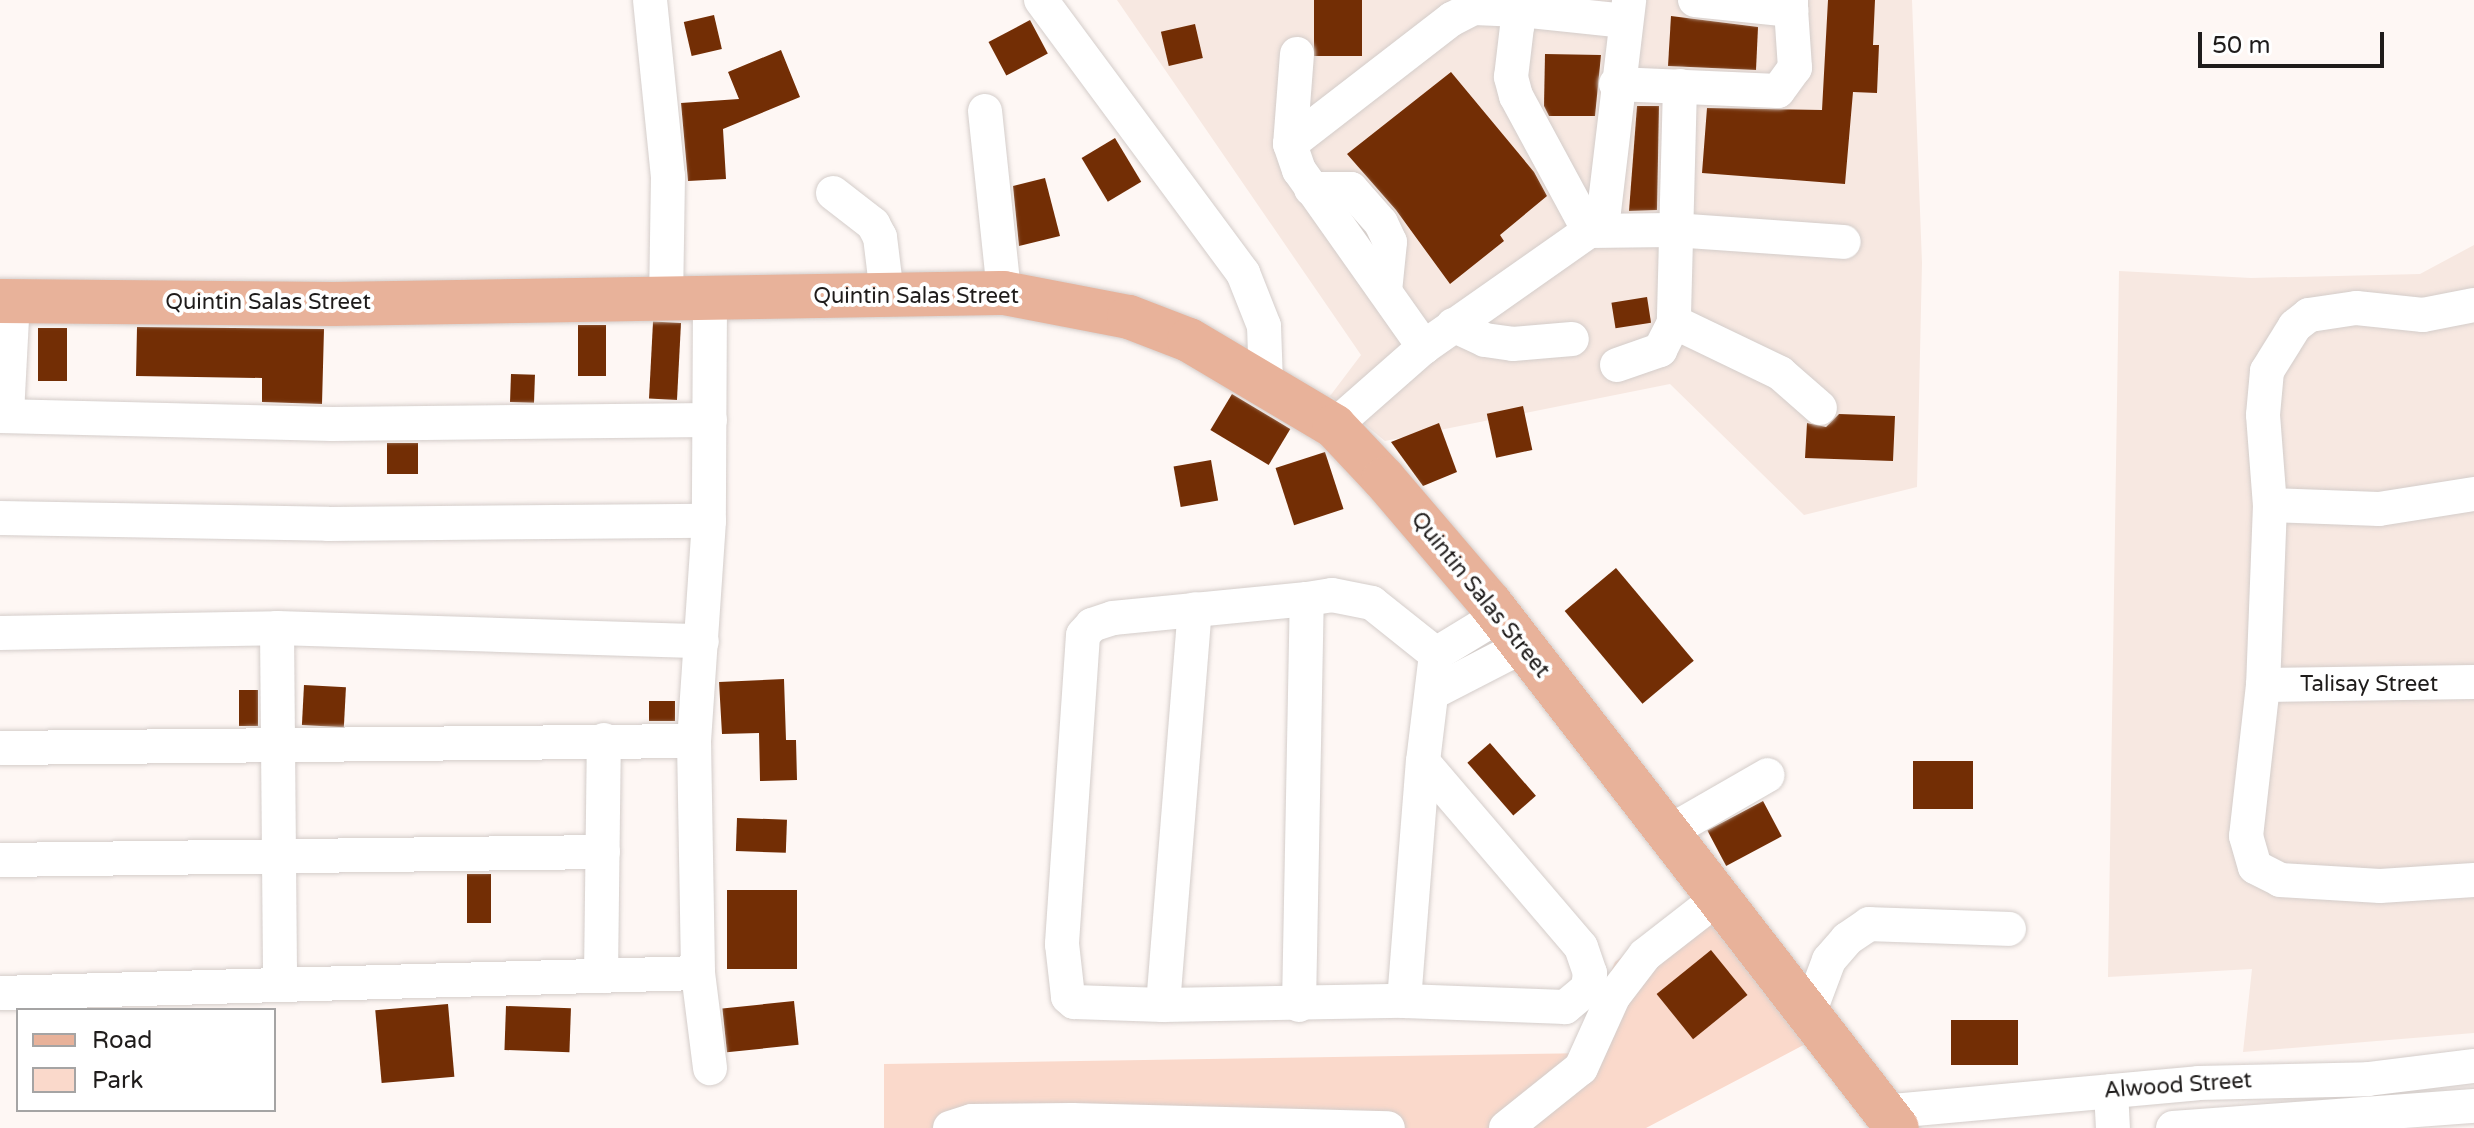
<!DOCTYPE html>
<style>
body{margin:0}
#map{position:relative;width:2474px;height:1128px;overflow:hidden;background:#fef7f4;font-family:"Varela Round",sans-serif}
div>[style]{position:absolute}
.built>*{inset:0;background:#f7e8e1}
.green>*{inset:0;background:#fad9cb}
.building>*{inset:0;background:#732e05;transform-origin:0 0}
.roads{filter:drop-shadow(0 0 2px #d4cdca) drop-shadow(0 0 2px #d4cdca)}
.minor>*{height:34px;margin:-17px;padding:0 17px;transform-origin:17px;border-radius:17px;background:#fff}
.major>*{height:44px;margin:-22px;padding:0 22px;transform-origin:22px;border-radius:22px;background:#e8b29a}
span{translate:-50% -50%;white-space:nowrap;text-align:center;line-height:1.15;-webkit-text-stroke:8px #fff;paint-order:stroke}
.street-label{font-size:22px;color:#1f1c1b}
.legend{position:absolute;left:16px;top:1008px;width:260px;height:104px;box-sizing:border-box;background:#fff;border:2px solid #a5a4a4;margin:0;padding:10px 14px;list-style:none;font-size:24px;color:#1f1c1b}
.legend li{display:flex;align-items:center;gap:16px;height:40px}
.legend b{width:40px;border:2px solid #a5a4a4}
.scale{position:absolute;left:2198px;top:32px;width:186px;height:36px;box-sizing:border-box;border:4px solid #1f1c1b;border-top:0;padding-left:10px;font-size:24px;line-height:28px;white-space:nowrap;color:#1f1c1b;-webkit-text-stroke:6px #fff;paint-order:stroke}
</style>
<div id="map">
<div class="built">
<i style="clip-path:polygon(1117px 0,1912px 0,1922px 263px,1917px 487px,1804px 515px,1670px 384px,1385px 441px,1330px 396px,1361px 355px)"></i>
<i style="clip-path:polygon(2474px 245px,2474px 1033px,2243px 1052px,2252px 969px,2108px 977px,2119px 271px,2251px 278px,2420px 274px)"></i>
</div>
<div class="green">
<i style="clip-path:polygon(1699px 898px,1813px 1040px,1646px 1128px,884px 1128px,884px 1064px,1596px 1053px,1594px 1009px,1615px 962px)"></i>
</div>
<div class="building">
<i style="left:1314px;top:0;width:48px;height:56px"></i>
<i style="clip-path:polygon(1828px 0,1875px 0,1873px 45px,1879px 45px,1877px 93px,1853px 92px,1845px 184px,1702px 173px,1707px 108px,1822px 110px)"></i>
<i style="left:714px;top:15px;width:35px;height:31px;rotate:77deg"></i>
<i style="clip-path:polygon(1671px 16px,1758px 27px,1756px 70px,1668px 66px)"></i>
<i style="left:1030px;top:20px;width:38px;height:47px;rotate:62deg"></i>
<i style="left:1195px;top:24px;width:35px;height:35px;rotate:77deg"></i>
<i style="clip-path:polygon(781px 50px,800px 97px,723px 129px,726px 179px,688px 181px,681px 103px,739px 99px,728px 72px)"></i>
<i style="clip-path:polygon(1545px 54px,1601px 55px,1595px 116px,1549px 116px,1544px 106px)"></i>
<i style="clip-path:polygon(1451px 72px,1534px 172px,1547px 196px,1500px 235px,1504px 241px,1450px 284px,1396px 210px,1347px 154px)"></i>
<i style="clip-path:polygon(1637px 106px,1659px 106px,1657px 210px,1629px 211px)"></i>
<i style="left:1115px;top:138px;width:51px;height:39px;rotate:59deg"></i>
<i style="clip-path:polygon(1045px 178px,1060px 236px,1019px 246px,1013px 186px)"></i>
<i style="left:1647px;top:297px;width:26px;height:36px;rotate:81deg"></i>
<i style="left:681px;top:323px;width:77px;height:28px;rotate:93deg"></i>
<i style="left:578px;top:325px;width:28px;height:51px"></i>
<i style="clip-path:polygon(137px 327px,324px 329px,322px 404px,262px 402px,262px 378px,136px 376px)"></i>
<i style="left:38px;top:328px;width:29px;height:53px"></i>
<i style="left:511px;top:374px;width:24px;height:28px;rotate:2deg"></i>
<i style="left:1232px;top:394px;width:68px;height:42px;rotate:31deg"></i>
<i style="left:1523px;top:406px;width:45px;height:37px;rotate:78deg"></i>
<i style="clip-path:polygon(1839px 414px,1895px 416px,1893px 461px,1805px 458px,1807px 423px,1826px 427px)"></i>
<i style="clip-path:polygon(1439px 423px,1457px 472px,1423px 486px,1391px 442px)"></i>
<i style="left:387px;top:443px;width:31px;height:31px"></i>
<i style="left:1325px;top:452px;width:60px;height:52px;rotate:72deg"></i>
<i style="left:1211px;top:460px;width:41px;height:38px;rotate:80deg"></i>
<i style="left:1616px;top:568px;width:121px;height:67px;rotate:50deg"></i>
<i style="clip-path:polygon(784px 679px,786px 740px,796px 740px,797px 780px,760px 781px,759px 733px,722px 734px,719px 682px)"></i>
<i style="left:304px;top:685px;width:42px;height:40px;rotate:3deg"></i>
<i style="left:239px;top:690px;width:19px;height:36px"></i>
<i style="left:649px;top:701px;width:26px;height:20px"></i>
<i style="left:1490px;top:743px;width:70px;height:30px;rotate:49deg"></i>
<i style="left:1973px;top:761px;width:48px;height:60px;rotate:90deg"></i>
<i style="left:1763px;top:801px;width:40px;height:63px;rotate:62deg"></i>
<i style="left:737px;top:818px;width:50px;height:33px;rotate:2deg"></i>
<i style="left:467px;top:874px;width:24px;height:49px"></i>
<i style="left:797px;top:890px;width:79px;height:70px;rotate:90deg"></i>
<i style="left:1711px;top:950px;width:58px;height:70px;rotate:51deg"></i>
<i style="left:794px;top:1001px;width:44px;height:72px;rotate:84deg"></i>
<i style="left:448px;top:1004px;width:73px;height:73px;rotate:85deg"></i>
<i style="left:506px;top:1006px;width:65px;height:44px;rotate:2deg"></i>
<i style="left:2018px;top:1020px;width:45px;height:67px;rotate:90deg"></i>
</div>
<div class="roads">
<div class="minor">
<i style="left:650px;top:0;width:177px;rotate:84.2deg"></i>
<i style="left:668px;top:176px;width:123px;rotate:90.9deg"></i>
<i style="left:1041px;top:0;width:340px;rotate:53.5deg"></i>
<i style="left:1243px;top:273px;width:57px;rotate:68.4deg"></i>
<i style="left:1264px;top:326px;width:56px;rotate:88deg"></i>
<i style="left:1695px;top:0;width:97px;rotate:5.9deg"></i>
<i style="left:1791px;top:10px;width:10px;rotate:-90deg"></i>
<i style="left:1297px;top:54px;width:90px;rotate:94.4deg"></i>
<i style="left:1290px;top:144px;width:28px;rotate:71deg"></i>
<i style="left:1299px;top:170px;width:217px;rotate:54.8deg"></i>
<i style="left:1616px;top:84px;width:162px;rotate:2.5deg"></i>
<i style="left:1778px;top:91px;width:29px;rotate:-54deg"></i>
<i style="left:1795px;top:68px;width:58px;rotate:-93.9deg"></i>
<i style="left:1680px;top:86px;width:236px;rotate:91.5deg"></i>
<i style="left:1674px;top:322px;width:118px;rotate:25.7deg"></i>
<i style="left:1780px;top:373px;width:53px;rotate:41.2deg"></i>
<i style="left:985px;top:111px;width:183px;rotate:84deg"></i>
<i style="left:1290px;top:144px;width:205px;rotate:-37.7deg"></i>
<i style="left:1452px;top:19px;width:25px;rotate:-27deg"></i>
<i style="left:1474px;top:8px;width:47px;rotate:2.4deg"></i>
<i style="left:1311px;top:189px;width:40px"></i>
<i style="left:1351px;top:189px;width:45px;rotate:48.6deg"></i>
<i style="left:1381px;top:223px;width:21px;rotate:65deg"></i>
<i style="left:1390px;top:242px;width:49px;rotate:95.8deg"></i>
<i style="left:833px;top:193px;width:51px;rotate:37.8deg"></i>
<i style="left:873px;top:224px;width:15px;rotate:62deg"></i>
<i style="left:880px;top:237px;width:57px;rotate:83deg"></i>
<i style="left:1602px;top:228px;width:230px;rotate:-83.2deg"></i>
<i style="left:1589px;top:231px;width:153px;rotate:-118.4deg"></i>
<i style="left:1516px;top:96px;width:20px;rotate:-105deg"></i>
<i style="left:1511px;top:77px;width:50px;rotate:-83.2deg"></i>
<i style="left:1517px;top:27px;width:17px;rotate:-77deg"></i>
<i style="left:1521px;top:10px;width:105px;rotate:6deg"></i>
<i style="left:710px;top:300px;width:221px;rotate:90.3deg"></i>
<i style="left:709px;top:521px;width:221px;rotate:93.9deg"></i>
<i style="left:694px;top:741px;width:232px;rotate:89deg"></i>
<i style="left:698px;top:973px;width:96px;rotate:82.8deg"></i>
<i style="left:2474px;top:305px;width:52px;rotate:168.9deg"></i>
<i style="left:2423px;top:315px;width:67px;rotate:-174deg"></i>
<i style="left:2356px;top:308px;width:48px;rotate:171.5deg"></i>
<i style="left:2309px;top:315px;width:18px;rotate:142deg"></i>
<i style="left:2295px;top:326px;width:53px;rotate:121.9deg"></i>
<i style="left:2267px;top:371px;width:44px;rotate:95.2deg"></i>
<i style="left:2263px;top:415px;width:90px;rotate:85.6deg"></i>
<i style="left:2270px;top:505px;width:180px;rotate:92.2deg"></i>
<i style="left:2263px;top:685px;width:152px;rotate:96.4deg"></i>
<i style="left:2246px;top:836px;width:32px;rotate:74deg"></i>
<i style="left:2255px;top:867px;width:28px;rotate:27deg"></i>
<i style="left:2280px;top:880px;width:100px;rotate:3.4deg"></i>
<i style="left:2380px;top:886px;width:94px;rotate:-3.7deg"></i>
<i style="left:1453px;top:325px;width:35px;rotate:25deg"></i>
<i style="left:1485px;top:340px;width:28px;rotate:8deg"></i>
<i style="left:1513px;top:344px;width:59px;rotate:-4.8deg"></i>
<i style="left:1617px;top:365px;width:46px;rotate:-19.2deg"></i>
<i style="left:1660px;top:350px;width:31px;rotate:-63deg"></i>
<i style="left:7px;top:414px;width:114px;rotate:-87deg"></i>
<i style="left:0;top:416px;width:332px;rotate:1.4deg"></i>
<i style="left:332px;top:424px;width:378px;rotate:-0.6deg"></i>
<i style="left:1334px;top:426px;width:120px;rotate:-41.3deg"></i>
<i style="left:1424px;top:347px;width:202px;rotate:-35.1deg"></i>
<i style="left:1589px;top:231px;width:84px;rotate:-0.7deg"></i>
<i style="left:1673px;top:230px;width:171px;rotate:4deg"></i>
<i style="left:2270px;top:505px;width:109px;rotate:2.1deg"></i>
<i style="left:2379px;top:509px;width:96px;rotate:-9deg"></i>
<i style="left:0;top:518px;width:328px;rotate:1deg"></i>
<i style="left:328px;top:524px;width:381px;rotate:-0.5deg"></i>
<i style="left:1307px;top:599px;width:195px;rotate:174.4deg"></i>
<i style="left:1113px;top:618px;width:22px;rotate:162deg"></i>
<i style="left:1092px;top:625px;width:13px;rotate:132deg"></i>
<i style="left:1083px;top:635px;width:310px;rotate:93.9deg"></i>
<i style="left:1062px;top:944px;width:53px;rotate:83.5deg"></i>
<i style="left:1068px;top:997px;width:8px;rotate:40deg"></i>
<i style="left:1074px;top:1002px;width:89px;rotate:1.9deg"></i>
<i style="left:1163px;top:1005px;width:241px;rotate:-1deg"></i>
<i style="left:1404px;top:1001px;width:240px;rotate:-85.5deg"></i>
<i style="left:277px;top:628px;width:354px;rotate:89.5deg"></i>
<i style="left:0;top:633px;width:277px;rotate:-1deg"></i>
<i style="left:277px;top:628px;width:425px;rotate:1.8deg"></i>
<i style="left:1436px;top:654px;width:75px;rotate:-31.4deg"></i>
<i style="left:2263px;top:685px;width:211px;rotate:-0.8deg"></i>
<i style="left:1434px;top:692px;width:100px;rotate:-27.3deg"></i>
<i style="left:0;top:748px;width:694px;rotate:-0.58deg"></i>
<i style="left:1667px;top:833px;width:116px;rotate:-29.9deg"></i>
<i style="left:0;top:860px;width:603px;rotate:-0.76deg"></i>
<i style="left:601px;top:976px;width:236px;rotate:-89.3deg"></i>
<i style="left:0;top:993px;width:698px;rotate:-1.64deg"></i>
<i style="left:1163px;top:1005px;width:397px;rotate:-85.4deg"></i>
<i style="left:1299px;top:1005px;width:406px;rotate:-88.9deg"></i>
<i style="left:1307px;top:599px;width:25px;rotate:-9deg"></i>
<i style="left:1332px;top:595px;width:41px;rotate:11.3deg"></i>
<i style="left:1372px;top:603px;width:82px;rotate:38.6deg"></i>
<i style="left:1436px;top:654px;width:109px;rotate:96.9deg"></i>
<i style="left:1423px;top:762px;width:243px;rotate:49.5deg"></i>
<i style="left:1581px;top:947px;width:28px;rotate:71deg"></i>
<i style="left:1590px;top:973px;width:15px;rotate:98deg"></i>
<i style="left:1588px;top:988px;width:30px;rotate:140deg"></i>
<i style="left:1565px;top:1007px;width:161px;rotate:-177.9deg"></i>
<i style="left:1808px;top:1016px;width:60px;rotate:-69.4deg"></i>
<i style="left:1829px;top:960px;width:28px;rotate:-49deg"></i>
<i style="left:1847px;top:939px;width:27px;rotate:-34deg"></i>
<i style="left:1869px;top:924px;width:140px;rotate:2deg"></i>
<i style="left:2111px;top:1091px;width:37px;rotate:87deg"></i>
<i style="left:1882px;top:1112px;width:317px;rotate:-5.2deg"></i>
<i style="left:2198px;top:1083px;width:170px;rotate:-1.3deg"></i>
<i style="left:2368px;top:1079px;width:107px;rotate:-7deg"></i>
<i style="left:950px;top:1128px;width:23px;rotate:-18deg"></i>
<i style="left:972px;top:1121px;width:100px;rotate:-0.6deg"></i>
<i style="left:1072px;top:1120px;width:316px;rotate:1.5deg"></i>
<i style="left:1506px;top:1128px;width:96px;rotate:-38.7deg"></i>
<i style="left:1581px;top:1068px;width:78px;rotate:-65.7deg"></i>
<i style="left:1613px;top:997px;width:53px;rotate:-52.7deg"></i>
<i style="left:1645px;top:955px;width:91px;rotate:-37.9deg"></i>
<i style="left:2173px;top:1128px;width:302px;rotate:-4.2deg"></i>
</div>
<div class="major">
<i style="left:0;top:301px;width:333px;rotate:0.5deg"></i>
<i style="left:333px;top:304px;width:671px;rotate:-0.94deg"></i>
<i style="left:1004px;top:293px;width:127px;rotate:10.9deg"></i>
<i style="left:1129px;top:317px;width:64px;rotate:21deg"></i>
<i style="left:1189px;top:340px;width:169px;rotate:30.7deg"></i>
<i style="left:1334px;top:426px;width:73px;rotate:46.7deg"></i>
<i style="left:1384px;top:479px;width:163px;rotate:49.5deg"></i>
<i style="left:1490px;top:603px;width:664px;rotate:52.22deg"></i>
</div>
</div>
<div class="street-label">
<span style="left:916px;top:297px">Quintin Salas Street</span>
<span style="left:268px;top:303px">Quintin Salas Street</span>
<span style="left:1480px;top:595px;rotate:51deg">Quintin Salas Street</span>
<span style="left:2369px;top:685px">Talisay Street</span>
<span style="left:2178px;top:1086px;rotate:-4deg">Alwood Street</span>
</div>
<ul class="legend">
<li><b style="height:10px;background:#e8b29a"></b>Road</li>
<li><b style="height:22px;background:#fad9cb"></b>Park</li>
</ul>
<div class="scale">50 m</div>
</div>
